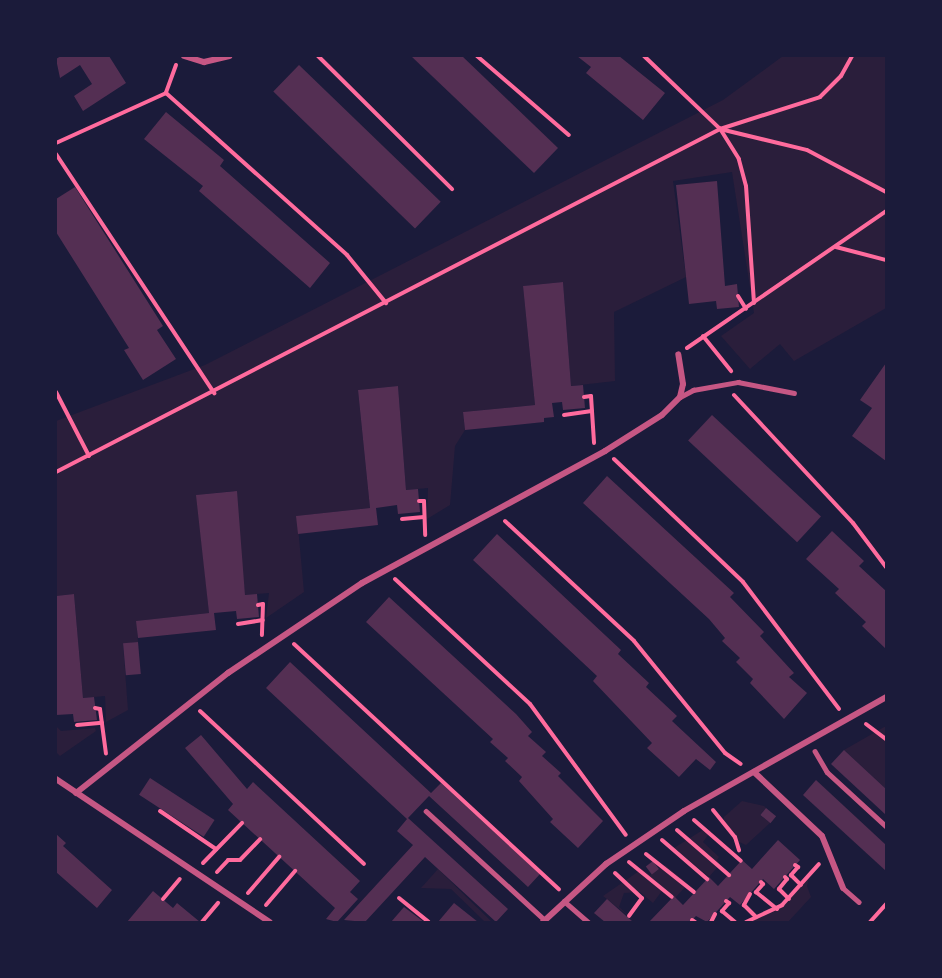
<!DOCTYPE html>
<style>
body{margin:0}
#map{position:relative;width:942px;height:978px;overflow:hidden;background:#1b1b3a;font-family:Commissioner,sans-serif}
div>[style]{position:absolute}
.green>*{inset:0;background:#2a1e3b}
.building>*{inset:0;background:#542f53;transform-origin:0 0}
.path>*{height:4px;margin:-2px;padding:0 2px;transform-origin:2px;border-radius:2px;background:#ff6b9d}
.service>*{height:4.5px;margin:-2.25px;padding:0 2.25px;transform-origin:2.25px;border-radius:2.25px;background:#c65784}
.minor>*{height:6px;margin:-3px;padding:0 3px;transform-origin:3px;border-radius:3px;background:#c65784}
span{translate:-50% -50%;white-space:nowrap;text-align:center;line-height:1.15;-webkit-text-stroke:5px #1b1b3a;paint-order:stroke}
.frame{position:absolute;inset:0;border:57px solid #1b1b3a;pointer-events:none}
</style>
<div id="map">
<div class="green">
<i style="clip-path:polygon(783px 56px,886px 56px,886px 308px,794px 361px,780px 344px,750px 369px,721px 336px,754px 313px,732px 172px,673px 181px,686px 277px,614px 312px,615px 381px,571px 386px,563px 282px,523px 286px,535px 405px,463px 412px,465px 430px,455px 446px,450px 505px,427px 519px,428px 488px,406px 490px,398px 386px,358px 390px,370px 508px,297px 516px,304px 592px,266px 618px,269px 593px,245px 595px,234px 491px,197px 495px,209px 613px,137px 621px,138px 642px,123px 644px,128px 710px,106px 722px,105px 696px,83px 698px,74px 594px,56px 596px,56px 421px,205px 365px,723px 100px)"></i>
<i style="clip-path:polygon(56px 726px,61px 731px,95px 728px,96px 731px,60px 756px,56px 752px)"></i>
<i style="clip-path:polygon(886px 726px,886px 789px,844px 750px)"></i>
<i style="clip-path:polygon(742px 801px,764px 806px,766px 808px,760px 815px,770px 823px,746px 845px,737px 841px,723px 826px,724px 817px)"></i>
<i style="clip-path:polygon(706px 828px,711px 831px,703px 842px,719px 857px,717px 860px,720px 864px,709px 877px,674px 848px)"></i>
<i style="clip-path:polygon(665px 865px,688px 884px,675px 898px,664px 888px,653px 903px,640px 892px,624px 893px,619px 907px,636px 922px,603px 896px,642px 869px,650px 875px)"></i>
<i style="clip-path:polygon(438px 869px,492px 922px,485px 922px,451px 889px,421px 888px)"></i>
<i style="clip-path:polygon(810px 874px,807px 886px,811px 897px,788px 922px,746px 922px,782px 905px)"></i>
</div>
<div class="building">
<i style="clip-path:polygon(61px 56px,109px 56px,126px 83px,83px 111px,74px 96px,92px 84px,80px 65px,60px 78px,56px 59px)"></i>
<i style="clip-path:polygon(411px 56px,462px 56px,558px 148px,534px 173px)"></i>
<i style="clip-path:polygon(577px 56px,619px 56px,665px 93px,643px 120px,586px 73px,591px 67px)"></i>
<i style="left:299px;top:65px;width:197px;height:37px;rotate:44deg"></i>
<i style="clip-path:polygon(166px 112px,224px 160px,220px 166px,330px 263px,310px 288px,199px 191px,203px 186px,144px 139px)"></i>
<i style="clip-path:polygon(717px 181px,725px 286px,737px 284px,739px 307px,717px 309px,716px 301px,689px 304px,676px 185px)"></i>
<i style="clip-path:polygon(75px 187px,163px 326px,157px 330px,176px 359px,143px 380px,124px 350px,129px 348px,56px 232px,56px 199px)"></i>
<i style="clip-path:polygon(563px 282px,571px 386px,583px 385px,585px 408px,563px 410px,562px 402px,552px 403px,554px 417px,544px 418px,544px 422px,465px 430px,463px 412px,535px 405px,523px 286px)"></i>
<i style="clip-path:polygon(886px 363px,886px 461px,852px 436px,872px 408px,860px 400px)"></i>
<i style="clip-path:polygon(398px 386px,406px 490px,418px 489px,420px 512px,398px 514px,397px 505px,376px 508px,378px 525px,298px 534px,296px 516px,370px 508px,358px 390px)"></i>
<i style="left:712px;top:415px;width:149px;height:35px;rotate:43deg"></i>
<i style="clip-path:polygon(607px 476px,734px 593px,730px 597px,764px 632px,760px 636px,794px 673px,789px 677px,807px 693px,784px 719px,750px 683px,753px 679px,736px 662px,740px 658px,722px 641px,725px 638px,709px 619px,583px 503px)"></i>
<i style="clip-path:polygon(237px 491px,245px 595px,257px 594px,259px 617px,237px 619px,236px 611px,214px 613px,216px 630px,138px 638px,136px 621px,209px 613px,196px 495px)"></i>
<i style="clip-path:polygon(832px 531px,864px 561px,859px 566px,886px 591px,886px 649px,862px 626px,866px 622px,835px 593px,839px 589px,806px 559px)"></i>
<i style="clip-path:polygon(497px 534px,621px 650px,618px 654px,649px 683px,646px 687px,677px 716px,672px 721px,716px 762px,710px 770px,696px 759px,679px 777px,647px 748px,652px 743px,593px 681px,597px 676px,473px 560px)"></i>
<i style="clip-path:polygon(74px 594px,83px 698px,94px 697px,97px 720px,74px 722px,73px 714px,56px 715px,56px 596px)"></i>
<i style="clip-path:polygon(389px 597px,516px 714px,532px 732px,528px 736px,546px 752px,542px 756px,561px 773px,558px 776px,603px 821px,578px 848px,550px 822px,553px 819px,519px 781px,522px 777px,505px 761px,508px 758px,490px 742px,493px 739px,366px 622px)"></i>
<i style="left:138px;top:642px;width:32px;height:15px;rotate:85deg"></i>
<i style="clip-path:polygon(290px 662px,431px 793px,441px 783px,540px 874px,528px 887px,429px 796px,408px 818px,508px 909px,496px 922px,425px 857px,365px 922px,344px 920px,413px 845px,397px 831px,407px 819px,266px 688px)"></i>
<i style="clip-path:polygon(201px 735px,247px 789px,253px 782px,360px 881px,350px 892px,358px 899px,337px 922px,326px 919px,335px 908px,228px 810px,233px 804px,185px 748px)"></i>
<i style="clip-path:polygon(844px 750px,886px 789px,886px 815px,831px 764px)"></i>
<i style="left:150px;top:778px;width:77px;height:20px;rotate:33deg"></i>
<i style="clip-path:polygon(816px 780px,886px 845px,886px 871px,803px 795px)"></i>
<i style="left:766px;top:808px;width:13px;height:9px;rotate:39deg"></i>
<i style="clip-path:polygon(56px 834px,66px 843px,63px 846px,112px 890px,97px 908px,56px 872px)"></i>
<i style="clip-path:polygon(778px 840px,800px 860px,774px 889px,763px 879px,740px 905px,730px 897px,707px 922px,696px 916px,690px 922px,649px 922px,674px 896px,683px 905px,709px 877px,718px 886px,742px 860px,752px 869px)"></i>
<i style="left:653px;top:861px;width:10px;height:9px;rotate:53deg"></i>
<i style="clip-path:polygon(153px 891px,173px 908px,177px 903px,200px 922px,127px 922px)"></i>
<i style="clip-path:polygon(607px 899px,633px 922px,605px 922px,594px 913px)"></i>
<i style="clip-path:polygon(454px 903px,478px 922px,438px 922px)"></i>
<i style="clip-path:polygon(404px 907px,424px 922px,391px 922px)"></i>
</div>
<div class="path">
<i style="left:318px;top:56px;width:189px;rotate:44.8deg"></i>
<i style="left:477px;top:56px;width:121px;rotate:40.7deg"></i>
<i style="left:644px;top:56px;width:105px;rotate:43.8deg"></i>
<i style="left:720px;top:129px;width:89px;rotate:13.6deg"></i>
<i style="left:807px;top:150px;width:89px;rotate:28deg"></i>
<i style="left:176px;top:65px;width:30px;rotate:110deg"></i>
<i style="left:166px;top:93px;width:243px;rotate:41.8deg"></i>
<i style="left:347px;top:255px;width:62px;rotate:50.9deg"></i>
<i style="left:56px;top:143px;width:121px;rotate:-24.4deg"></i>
<i style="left:56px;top:154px;width:287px;rotate:56.5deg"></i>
<i style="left:836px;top:247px;width:52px;rotate:14.6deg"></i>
<i style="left:738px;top:296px;width:15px;rotate:58deg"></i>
<i style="left:754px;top:303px;width:117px;rotate:-93.9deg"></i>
<i style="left:746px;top:186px;width:28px;rotate:-105deg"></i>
<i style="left:739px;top:159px;width:36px;rotate:-122deg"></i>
<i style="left:720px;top:129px;width:105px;rotate:-17.7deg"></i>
<i style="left:820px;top:97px;width:30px;rotate:-45deg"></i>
<i style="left:841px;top:76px;width:23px;rotate:-61deg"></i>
<i style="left:703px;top:336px;width:45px;rotate:51.3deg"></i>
<i style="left:687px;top:348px;width:242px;rotate:-34.5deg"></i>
<i style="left:56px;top:392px;width:72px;rotate:62.7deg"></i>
<i style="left:734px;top:395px;width:175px;rotate:47.1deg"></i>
<i style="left:853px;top:523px;width:55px;rotate:53.1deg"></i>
<i style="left:584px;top:397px;width:7px;rotate:-8deg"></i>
<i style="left:591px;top:396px;width:47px;rotate:86.3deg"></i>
<i style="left:564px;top:415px;width:28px;rotate:-8deg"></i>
<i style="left:614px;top:459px;width:178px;rotate:43.6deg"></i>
<i style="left:743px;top:582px;width:159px;rotate:52.9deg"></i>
<i style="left:56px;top:472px;width:747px;rotate:-27.32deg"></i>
<i style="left:419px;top:501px;width:5px"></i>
<i style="left:424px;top:501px;width:34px;rotate:88deg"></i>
<i style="left:402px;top:519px;width:22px;rotate:-5deg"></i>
<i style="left:505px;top:521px;width:176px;rotate:42.9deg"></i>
<i style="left:634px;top:641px;width:144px;rotate:50.9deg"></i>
<i style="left:725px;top:753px;width:19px;rotate:35deg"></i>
<i style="left:395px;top:579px;width:184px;rotate:42.8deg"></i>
<i style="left:530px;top:704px;width:162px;rotate:53.8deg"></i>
<i style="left:258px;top:605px;width:5px;rotate:-11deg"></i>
<i style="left:263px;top:604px;width:31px;rotate:92deg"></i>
<i style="left:238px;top:624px;width:25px;rotate:-9deg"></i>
<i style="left:294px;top:644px;width:361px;rotate:42.8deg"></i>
<i style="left:95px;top:708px;width:5px;rotate:11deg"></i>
<i style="left:100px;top:709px;width:45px;rotate:82.4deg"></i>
<i style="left:200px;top:711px;width:224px;rotate:43deg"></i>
<i style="left:866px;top:724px;width:25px;rotate:37deg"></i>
<i style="left:77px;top:725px;width:25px;rotate:-5deg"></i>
<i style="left:713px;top:810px;width:35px;rotate:51deg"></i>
<i style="left:735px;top:837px;width:14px;rotate:73deg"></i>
<i style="left:160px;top:811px;width:68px;rotate:34.2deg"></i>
<i style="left:694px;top:820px;width:62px;rotate:41.1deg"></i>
<i style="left:677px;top:830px;width:69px;rotate:40.9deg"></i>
<i style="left:662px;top:840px;width:60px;rotate:40.9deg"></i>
<i style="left:646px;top:854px;width:61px;rotate:38.4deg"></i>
<i style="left:629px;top:862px;width:55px;rotate:39.1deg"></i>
<i style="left:203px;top:863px;width:56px;rotate:-45.7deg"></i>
<i style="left:795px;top:865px;width:4px;rotate:34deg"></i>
<i style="left:798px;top:867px;width:11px;rotate:131deg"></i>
<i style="left:791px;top:875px;width:14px;rotate:45deg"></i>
<i style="left:217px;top:872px;width:16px;rotate:-47deg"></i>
<i style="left:228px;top:860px;width:12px"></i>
<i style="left:240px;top:860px;width:29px;rotate:-46deg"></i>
<i style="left:615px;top:873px;width:37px;rotate:43deg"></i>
<i style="left:642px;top:898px;width:22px;rotate:126deg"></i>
<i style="left:785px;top:877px;width:3px;rotate:45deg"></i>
<i style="left:787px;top:879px;width:13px;rotate:129deg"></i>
<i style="left:779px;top:889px;width:14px;rotate:45deg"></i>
<i style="left:761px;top:882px;width:3px;rotate:45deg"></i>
<i style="left:763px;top:884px;width:11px;rotate:131deg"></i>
<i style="left:756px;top:892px;width:27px;rotate:39deg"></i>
<i style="left:248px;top:893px;width:48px;rotate:-49.3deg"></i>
<i style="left:750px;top:894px;width:13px;rotate:119deg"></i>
<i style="left:744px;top:905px;width:17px;rotate:45deg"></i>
<i style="left:399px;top:898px;width:38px;rotate:39deg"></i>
<i style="left:163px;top:899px;width:26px;rotate:-50deg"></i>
<i style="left:726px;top:901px;width:4px;rotate:34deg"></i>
<i style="left:729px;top:903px;width:11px;rotate:131deg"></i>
<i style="left:722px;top:911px;width:17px;rotate:40deg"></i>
<i style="left:266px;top:905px;width:45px;rotate:-49.5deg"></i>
<i style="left:692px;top:920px;width:4px;rotate:34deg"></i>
<i style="left:202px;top:922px;width:25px;rotate:-50deg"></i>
<i style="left:711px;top:922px;width:9px;rotate:-63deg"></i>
<i style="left:746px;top:922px;width:40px;rotate:-25deg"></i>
<i style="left:782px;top:905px;width:55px;rotate:-47.9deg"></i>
<i style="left:870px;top:922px;width:24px;rotate:-48deg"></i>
</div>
<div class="service">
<i style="left:680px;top:397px;width:15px;rotate:-28deg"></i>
<i style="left:693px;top:390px;width:46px;rotate:-10.1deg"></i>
<i style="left:738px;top:382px;width:57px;rotate:11.1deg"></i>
<i style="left:815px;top:751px;width:24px;rotate:60deg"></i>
<i style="left:827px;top:772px;width:80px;rotate:42.5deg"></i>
<i style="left:426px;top:811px;width:161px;rotate:42.5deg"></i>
<i style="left:843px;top:888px;width:21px;rotate:41deg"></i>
<i style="left:564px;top:901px;width:32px;rotate:41deg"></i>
</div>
<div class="minor">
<i style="left:184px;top:56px;width:21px;rotate:17deg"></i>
<i style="left:204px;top:62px;width:26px;rotate:-13deg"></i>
<i style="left:754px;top:772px;width:93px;rotate:43.3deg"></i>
<i style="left:822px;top:836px;width:56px;rotate:68deg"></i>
<i style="left:56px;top:779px;width:257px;rotate:33.8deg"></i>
<i style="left:76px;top:793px;width:194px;rotate:-38.3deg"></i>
<i style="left:228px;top:673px;width:161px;rotate:-33.9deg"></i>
<i style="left:362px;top:583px;width:277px;rotate:-28.5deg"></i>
<i style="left:605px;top:451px;width:67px;rotate:-32.3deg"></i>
<i style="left:662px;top:415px;width:25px;rotate:-45deg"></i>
<i style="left:680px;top:397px;width:13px;rotate:-77deg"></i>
<i style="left:683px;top:384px;width:30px;rotate:-99deg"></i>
<i style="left:543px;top:922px;width:86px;rotate:-42.6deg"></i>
<i style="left:606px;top:864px;width:94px;rotate:-34.2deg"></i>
<i style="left:684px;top:811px;width:232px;rotate:-29.4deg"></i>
</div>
<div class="frame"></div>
</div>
